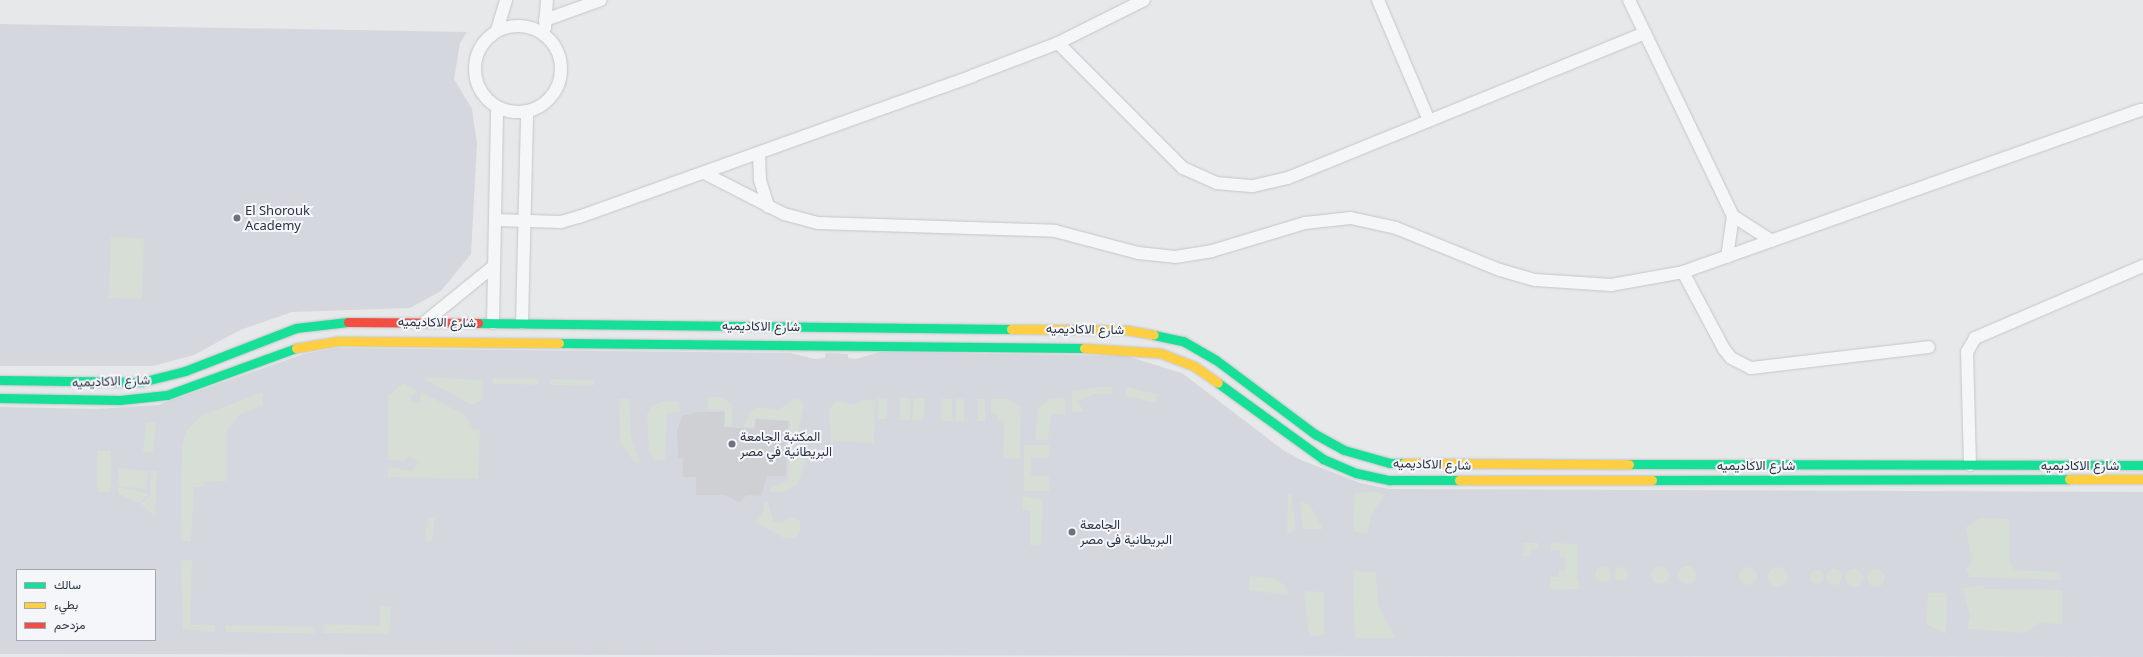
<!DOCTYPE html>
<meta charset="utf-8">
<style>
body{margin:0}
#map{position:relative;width:2143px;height:657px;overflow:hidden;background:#e6e8ea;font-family:"Noto Sans",Vazirmatn,sans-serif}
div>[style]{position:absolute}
.built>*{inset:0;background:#d4d7dd}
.green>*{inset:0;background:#d6ded6;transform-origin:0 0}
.round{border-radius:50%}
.building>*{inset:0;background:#ced0d3}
.roads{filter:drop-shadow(0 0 1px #c4c6c8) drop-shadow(0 0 1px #c4c6c8)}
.street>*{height:12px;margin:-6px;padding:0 6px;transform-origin:6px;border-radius:6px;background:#f5f6f7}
.street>.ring{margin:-6px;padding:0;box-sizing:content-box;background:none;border:12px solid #f5f6f7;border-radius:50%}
.fast>*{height:9px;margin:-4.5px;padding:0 4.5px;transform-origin:4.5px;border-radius:4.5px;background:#16e098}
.slow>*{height:9px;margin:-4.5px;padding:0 4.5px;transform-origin:4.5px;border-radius:4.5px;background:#ffcf43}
.jam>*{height:9px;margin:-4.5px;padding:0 4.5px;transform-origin:4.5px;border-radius:4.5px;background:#f24e42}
.dots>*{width:11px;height:11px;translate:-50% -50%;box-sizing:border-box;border:2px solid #f4f6f9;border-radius:50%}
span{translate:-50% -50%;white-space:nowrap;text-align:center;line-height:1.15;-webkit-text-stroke:4px #f4f6f9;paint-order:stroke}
.poi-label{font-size:13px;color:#2b3445}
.left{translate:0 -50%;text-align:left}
.street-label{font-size:13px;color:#2b3445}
.legend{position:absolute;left:16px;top:569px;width:140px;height:72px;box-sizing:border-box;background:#f4f6f9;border:1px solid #a4a8b1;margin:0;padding:5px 7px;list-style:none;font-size:12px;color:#2b3445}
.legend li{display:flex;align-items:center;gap:8px;height:20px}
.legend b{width:20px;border:1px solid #a4a8b1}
</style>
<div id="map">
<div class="built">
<i style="clip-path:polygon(0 24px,467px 32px,460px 43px,454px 79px,472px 109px,477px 144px,471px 254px,441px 291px,410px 308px,292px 312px,240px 330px,194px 355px,153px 366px,0 366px)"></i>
<i style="clip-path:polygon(evenodd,336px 348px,790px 353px,815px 359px,825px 358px,826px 353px,848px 354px,848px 358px,856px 359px,880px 352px,1126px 356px,1182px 373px,1283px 450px,1301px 460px,1360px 483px,1389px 489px,2143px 492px,2143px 657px,0 654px,0 407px,97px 409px,158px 405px,304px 354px,336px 348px,17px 570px,155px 570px,155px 640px,17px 640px,17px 570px)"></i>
</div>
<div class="green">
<i style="left:111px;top:237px;width:33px;height:61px;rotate:2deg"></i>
<i style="clip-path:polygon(428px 377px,483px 380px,483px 399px,472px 405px,426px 380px)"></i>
<i style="left:493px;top:378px;width:45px;height:6px;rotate:1deg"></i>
<i style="left:550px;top:379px;width:44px;height:6px;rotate:1deg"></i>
<i style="clip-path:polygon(403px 383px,418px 391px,410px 397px,412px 403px,420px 403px,421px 392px,465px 415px,473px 429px,480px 430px,478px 479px,388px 477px,388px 467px,411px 471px,418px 463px,410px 456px,404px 461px,388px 460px,388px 396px)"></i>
<i style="clip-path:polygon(1095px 387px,1112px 387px,1112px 394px,1094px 394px,1078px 401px,1084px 412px,1072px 412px,1072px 391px)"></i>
<i style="left:1127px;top:387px;width:31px;height:9px;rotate:13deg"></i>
<i style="clip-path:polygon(263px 392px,263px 405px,239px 415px,227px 431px,227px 481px,204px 482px,203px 487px,194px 487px,191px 541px,181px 541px,182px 445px,187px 430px,202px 415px)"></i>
<i style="clip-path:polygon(708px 397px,721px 397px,732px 404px,732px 426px,725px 426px,725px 410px,708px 409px)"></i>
<i style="left:878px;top:398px;width:9px;height:21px"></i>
<i style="left:900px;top:398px;width:10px;height:22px"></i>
<i style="left:914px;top:398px;width:11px;height:22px;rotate:5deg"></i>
<i style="clip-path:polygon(1050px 398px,1065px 398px,1065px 414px,1051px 414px,1048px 440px,1035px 440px,1038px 409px)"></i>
<i style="clip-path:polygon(619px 399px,629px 399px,631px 436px,640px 463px,635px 463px,620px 442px)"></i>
<i style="clip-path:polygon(794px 399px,799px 399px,804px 405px,796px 439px,790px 438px,790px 421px,755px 418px,754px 427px,744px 427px,751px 410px,759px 407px,778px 410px)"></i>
<i style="clip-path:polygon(864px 399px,875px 401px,874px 443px,831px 441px,829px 409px,837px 401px,855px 405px)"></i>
<i style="left:941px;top:399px;width:11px;height:22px"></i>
<i style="left:956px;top:399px;width:8px;height:22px"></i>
<i style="left:978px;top:399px;width:7px;height:22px"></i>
<i style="clip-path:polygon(991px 399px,1009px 399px,1021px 408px,1020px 459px,1003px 458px,1004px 421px,998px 420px,998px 414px,991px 413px)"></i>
<i style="clip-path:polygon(665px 401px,679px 402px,680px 412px,667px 413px,665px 460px,654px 460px,649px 451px,647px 414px,653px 405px)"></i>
<i style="left:146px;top:422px;width:10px;height:30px;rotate:6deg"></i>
<i style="clip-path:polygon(1024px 445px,1049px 445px,1049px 458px,1031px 458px,1031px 476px,1049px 476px,1049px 491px,1024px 491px)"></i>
<i style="left:97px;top:451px;width:14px;height:41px"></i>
<i style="clip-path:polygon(790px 455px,806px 458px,798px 484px,785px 492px,770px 492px,770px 488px,788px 480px)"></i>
<i style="left:119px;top:468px;width:29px;height:18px;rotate:6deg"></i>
<i style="clip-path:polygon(151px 471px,157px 471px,155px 516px,141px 504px,151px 494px)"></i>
<i style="clip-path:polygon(118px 487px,133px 490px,148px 494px,140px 503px,118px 494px)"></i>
<i style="clip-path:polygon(1379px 492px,1385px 495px,1372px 513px,1367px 534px,1353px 531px,1355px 493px)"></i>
<i style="clip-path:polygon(1288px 493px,1291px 494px,1296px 528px,1287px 535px)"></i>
<i style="clip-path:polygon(1023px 496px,1043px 500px,1041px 546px,1030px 545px,1030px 510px,1022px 510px)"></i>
<i style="clip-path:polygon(768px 501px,773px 521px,780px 523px,791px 517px,799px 520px,801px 528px,796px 538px,784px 538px,755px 522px,763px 513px,764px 502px)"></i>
<i style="clip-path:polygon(1300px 502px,1310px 505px,1323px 529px,1303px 529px)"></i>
<i style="left:428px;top:517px;width:7px;height:24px;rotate:8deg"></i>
<i style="clip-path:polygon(1980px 518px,2009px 519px,2009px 561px,2015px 570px,2058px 572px,2063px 580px,1970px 577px,1966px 569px,1972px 563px,1966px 527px)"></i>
<i style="clip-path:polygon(1523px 543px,1539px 543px,1538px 549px,1531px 549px,1531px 556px,1523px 556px)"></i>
<i style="clip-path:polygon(1551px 543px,1577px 544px,1577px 575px,1580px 589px,1550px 590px,1550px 577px,1559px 577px,1559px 571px,1565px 571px,1565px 557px,1560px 557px,1560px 550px,1551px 550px)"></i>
<i style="clip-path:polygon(181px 560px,192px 560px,190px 625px,215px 625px,214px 632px,183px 629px)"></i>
<i class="round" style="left:1651px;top:566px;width:18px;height:18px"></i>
<i class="round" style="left:1595px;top:566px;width:16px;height:16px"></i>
<i class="round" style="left:1678px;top:566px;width:18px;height:18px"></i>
<i class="round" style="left:1614px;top:567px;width:14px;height:14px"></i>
<i class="round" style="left:1739px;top:567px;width:18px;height:18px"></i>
<i class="round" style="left:1768px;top:567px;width:20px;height:20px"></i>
<i class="round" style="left:1867px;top:569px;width:18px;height:18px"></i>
<i class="round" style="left:1845px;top:569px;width:18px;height:18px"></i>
<i class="round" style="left:1826px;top:569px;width:16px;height:16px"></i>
<i class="round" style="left:1810px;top:570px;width:14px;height:14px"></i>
<i style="clip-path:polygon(1353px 571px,1376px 572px,1378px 605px,1395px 638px,1355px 638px)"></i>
<i style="clip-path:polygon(1250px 576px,1276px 579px,1284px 585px,1289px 595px,1249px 590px)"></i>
<i style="clip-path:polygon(1984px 585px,1985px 589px,2062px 590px,2062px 625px,2040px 622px,2026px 633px,1967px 629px,1970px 616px,1963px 588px)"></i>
<i style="clip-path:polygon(1304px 591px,1324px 592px,1324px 635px,1311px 636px,1308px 630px)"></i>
<i style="clip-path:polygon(1928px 593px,1947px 593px,1946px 634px,1926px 624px)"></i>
<i style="clip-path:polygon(380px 606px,391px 607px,389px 634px,323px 633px,323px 624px,380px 626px)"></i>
<i style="left:226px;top:625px;width:89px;height:7px;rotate:1deg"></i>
</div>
<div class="building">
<i style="clip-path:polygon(699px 412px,725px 412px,724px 427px,755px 429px,756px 419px,788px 421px,786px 476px,767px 476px,761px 496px,747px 495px,739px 502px,725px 495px,696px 495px,696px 477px,683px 477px,683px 459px,678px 459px,677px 431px,682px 416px)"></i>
</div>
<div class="roads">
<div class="street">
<i style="left:1378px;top:0;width:131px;rotate:67.1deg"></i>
<i style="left:1629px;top:0;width:240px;rotate:64.3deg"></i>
<i style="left:1733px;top:216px;width:46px;rotate:32.7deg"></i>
<i style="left:545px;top:20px;width:59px;rotate:-19.7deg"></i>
<i class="ring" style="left:475px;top:26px;width:74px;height:74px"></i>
<i style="left:545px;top:28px;width:28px;rotate:-86deg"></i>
<i style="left:497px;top:30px;width:31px;rotate:-73deg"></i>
<i style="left:1058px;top:43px;width:177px;rotate:45deg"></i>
<i style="left:1183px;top:168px;width:36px;rotate:24deg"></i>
<i style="left:1216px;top:183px;width:37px;rotate:5deg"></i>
<i style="left:1253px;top:186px;width:36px;rotate:-13deg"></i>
<i style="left:1288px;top:178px;width:385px;rotate:-22.1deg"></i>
<i style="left:759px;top:153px;width:27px;rotate:88deg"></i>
<i style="left:760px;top:180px;width:28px;rotate:73deg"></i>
<i style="left:704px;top:173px;width:90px;rotate:27.1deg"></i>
<i style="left:784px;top:214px;width:35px;rotate:15deg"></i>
<i style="left:818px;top:223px;width:237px;rotate:1.9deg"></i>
<i style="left:1055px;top:231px;width:86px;rotate:14.8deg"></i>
<i style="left:1138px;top:253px;width:37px;rotate:6deg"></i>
<i style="left:1175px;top:257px;width:37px;rotate:-9deg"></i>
<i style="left:1212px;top:251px;width:97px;rotate:-16.8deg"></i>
<i style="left:1305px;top:223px;width:46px;rotate:-6.2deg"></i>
<i style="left:1351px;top:218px;width:46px;rotate:12.5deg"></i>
<i style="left:1396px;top:228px;width:112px;rotate:22deg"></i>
<i style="left:1500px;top:270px;width:37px;rotate:16deg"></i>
<i style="left:1536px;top:280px;width:75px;rotate:3.8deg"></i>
<i style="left:1611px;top:285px;width:73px;rotate:-10.2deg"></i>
<i style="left:1683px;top:272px;width:486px;rotate:-19.5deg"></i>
<i style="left:495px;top:220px;width:66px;rotate:1.7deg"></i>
<i style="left:561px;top:222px;width:19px;rotate:-16deg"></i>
<i style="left:579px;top:217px;width:418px;rotate:-19.7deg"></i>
<i style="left:972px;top:76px;width:92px;rotate:-21deg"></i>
<i style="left:1058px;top:43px;width:96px;rotate:-26.6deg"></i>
<i style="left:1727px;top:257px;width:41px;rotate:-81.7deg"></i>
<i style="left:1683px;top:272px;width:87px;rotate:62deg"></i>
<i style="left:1724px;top:349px;width:11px;rotate:52deg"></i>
<i style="left:1731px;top:358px;width:22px;rotate:27deg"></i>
<i style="left:1751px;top:368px;width:179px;rotate:-6.7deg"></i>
<i style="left:425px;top:322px;width:89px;rotate:-39.1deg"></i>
<i style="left:493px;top:323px;width:216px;rotate:-88.9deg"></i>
<i style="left:522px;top:323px;width:212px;rotate:-88.6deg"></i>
<i style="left:1970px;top:465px;width:113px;rotate:-91.5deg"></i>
<i style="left:1967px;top:352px;width:16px;rotate:-60deg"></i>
<i style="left:1975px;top:338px;width:183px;rotate:-23.2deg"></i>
</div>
<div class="fast">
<i style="left:478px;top:323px;width:533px;rotate:0.64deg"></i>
<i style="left:1154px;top:335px;width:30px;rotate:12deg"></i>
<i style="left:1183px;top:341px;width:38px;rotate:30deg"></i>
<i style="left:1216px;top:360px;width:124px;rotate:36.8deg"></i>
<i style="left:1315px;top:434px;width:33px;rotate:29deg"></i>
<i style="left:1344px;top:450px;width:48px;rotate:15.8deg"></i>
<i style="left:1390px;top:463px;width:14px"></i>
<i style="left:559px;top:343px;width:525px;rotate:0.55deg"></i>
<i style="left:0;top:380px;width:141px;rotate:0.8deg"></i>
<i style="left:141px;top:382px;width:45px;rotate:-14deg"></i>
<i style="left:185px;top:371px;width:119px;rotate:-21.2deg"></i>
<i style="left:296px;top:328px;width:52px;rotate:-6.6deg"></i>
<i style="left:1218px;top:383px;width:130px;rotate:35.9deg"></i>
<i style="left:1323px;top:459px;width:36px;rotate:23deg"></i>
<i style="left:1356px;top:473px;width:35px;rotate:12deg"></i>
<i style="left:1390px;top:480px;width:69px"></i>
<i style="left:0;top:398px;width:120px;rotate:1deg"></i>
<i style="left:120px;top:400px;width:47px;rotate:-6.1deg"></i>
<i style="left:167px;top:395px;width:137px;rotate:-20deg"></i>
<i style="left:1629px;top:464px;width:514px;rotate:0.11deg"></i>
<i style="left:1652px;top:480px;width:417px;rotate:-0.1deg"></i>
</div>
<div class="slow">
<i style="left:1011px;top:329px;width:116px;rotate:0.5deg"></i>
<i style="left:1127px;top:330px;width:27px;rotate:10deg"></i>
<i style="left:296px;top:348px;width:43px;rotate:-9.5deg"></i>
<i style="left:338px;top:341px;width:221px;rotate:0.5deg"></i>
<i style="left:1084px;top:348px;width:76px;rotate:3.8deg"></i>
<i style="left:1160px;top:353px;width:36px;rotate:21deg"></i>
<i style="left:1194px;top:366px;width:29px;rotate:35deg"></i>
<i style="left:1404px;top:463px;width:225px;rotate:0.3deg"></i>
<i style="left:2069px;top:479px;width:74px"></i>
<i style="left:1459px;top:480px;width:193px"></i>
</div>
<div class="jam">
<i style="left:348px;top:322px;width:130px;rotate:0.4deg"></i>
</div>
</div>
<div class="dots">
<i style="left:237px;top:218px;background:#6c737f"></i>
<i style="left:732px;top:444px;background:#6c737f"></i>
<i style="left:1072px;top:532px;background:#6c737f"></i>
</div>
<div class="poi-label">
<span class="left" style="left:245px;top:218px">El Shorouk<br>Academy</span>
<span class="left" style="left:740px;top:444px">المكتبة الجامعة<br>البريطانية في مصر</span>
<span class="left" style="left:1080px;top:532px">الجامعة<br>البريطانية فى مصر</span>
</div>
<div class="street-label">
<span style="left:437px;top:322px;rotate:1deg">شارع الاكاديميه</span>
<span style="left:761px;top:326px;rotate:1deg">شارع الاكاديميه</span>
<span style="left:1085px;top:329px;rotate:1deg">شارع الاكاديميه</span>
<span style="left:111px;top:381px;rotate:-2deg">شارع الاكاديميه</span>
<span style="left:1432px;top:464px;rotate:2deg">شارع الاكاديميه</span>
<span style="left:1756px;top:465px">شارع الاكاديميه</span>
<span style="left:2080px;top:465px">شارع الاكاديميه</span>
</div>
<ul class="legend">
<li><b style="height:5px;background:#16e098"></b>سالك</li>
<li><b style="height:5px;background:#ffcf43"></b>بطيء</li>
<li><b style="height:5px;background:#f24e42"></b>مزدحم</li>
</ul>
</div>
